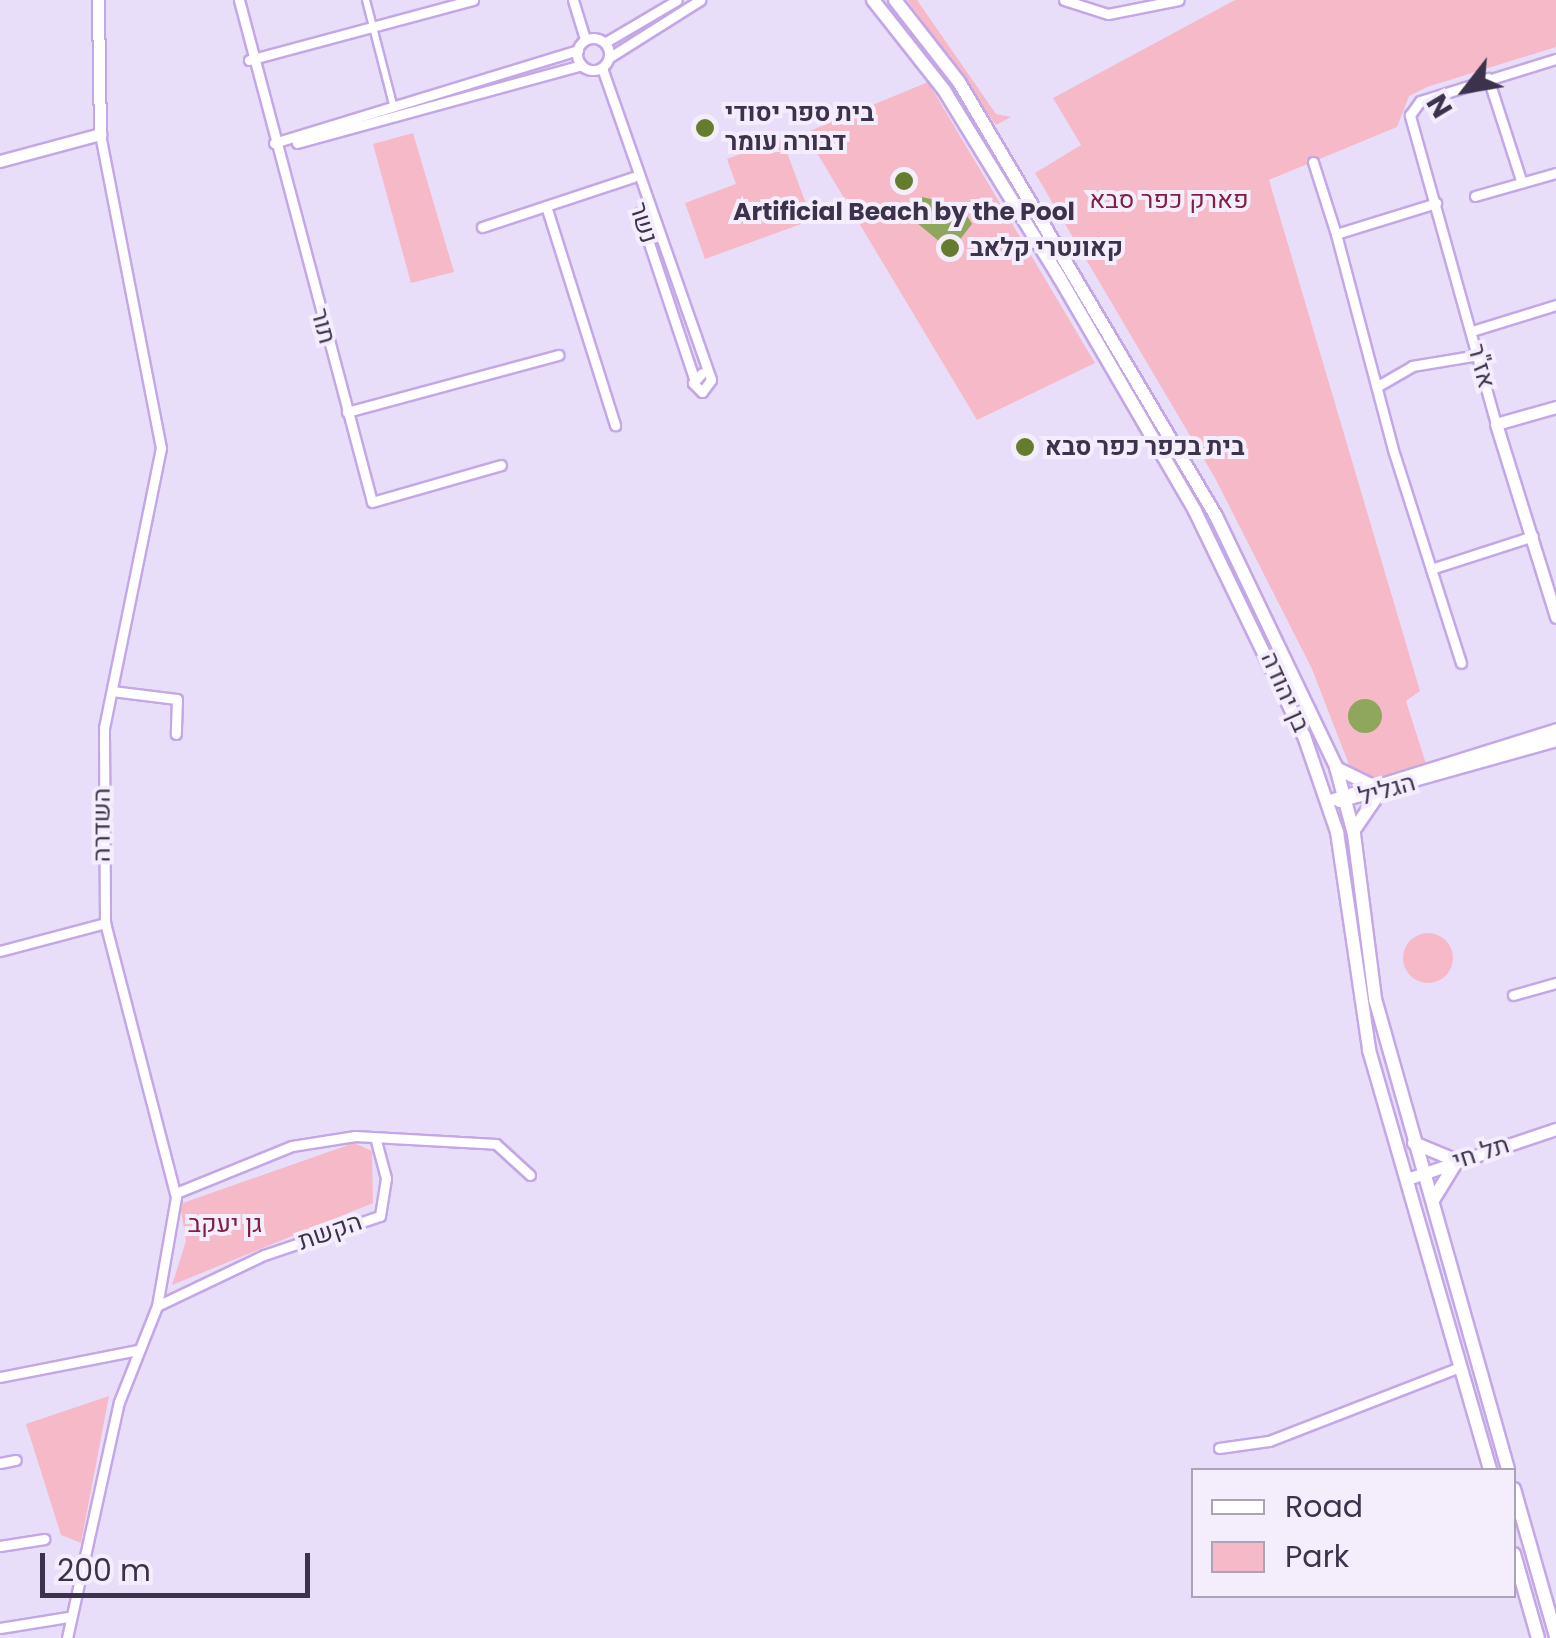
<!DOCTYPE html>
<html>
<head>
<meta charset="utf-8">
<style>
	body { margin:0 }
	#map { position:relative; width:1556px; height:1638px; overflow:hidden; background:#e9def9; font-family:Poppins,Heebo,sans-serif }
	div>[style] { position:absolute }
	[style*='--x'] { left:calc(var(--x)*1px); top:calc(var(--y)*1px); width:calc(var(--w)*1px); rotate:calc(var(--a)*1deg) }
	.green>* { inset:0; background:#f6b9c7 }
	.round { border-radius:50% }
	.water>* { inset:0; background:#8fa75d }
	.roads { filter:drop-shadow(2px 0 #c3a7e7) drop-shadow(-2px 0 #c3a7e7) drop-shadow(0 2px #c3a7e7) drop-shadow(0 -2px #c3a7e7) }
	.pedestrian>* { height:6px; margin:-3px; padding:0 3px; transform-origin:3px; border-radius:3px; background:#fff }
	.minor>* { height:9px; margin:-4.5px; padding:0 4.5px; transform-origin:4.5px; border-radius:4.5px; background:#fff }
	.minor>.ring { margin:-4.5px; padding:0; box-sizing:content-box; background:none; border:9px solid #fff; border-radius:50% }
	.tertiary>* { height:11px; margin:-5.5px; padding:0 5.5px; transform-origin:5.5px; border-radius:5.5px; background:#fff }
	.secondary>* { height:12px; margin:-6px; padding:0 6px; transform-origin:6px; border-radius:6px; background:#fff }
	.dots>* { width:28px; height:28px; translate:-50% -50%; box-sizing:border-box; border:5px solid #f4eefc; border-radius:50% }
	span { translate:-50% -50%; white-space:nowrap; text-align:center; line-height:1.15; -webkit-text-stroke:8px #f4eefc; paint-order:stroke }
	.poi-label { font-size:25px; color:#3d324c; font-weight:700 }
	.left { translate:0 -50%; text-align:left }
	.park-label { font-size:25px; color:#801f41 }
	.street-label { font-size:25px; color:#3d324c }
	.legend { position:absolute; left:1191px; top:1468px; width:325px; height:130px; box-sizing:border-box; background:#f4eefc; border:2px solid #aba3b6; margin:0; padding:12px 18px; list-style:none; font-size:30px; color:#3d324c }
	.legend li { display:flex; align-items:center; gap:20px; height:50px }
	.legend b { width:50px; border:2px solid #aba3b6 }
	.north { position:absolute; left:1416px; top:40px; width:100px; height:100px; -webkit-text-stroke:8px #f4eefc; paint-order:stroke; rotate:239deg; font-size:28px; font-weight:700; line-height:40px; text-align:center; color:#3d324c }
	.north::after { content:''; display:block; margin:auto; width:35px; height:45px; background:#3d324c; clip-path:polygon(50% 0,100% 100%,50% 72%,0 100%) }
	.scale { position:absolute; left:40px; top:1553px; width:270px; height:45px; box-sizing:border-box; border:5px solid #3d324c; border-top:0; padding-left:12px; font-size:30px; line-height:35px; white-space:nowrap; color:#3d324c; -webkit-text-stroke:8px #f4eefc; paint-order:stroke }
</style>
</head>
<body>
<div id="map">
	<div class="green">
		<div style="clip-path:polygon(907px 0,917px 0,996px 114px,1011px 117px,996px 125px)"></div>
		<div style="clip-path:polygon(1235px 0,1556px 0,1556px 47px,1427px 87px,1409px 96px,1397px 127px,1269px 180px,1420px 691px,1406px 701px,1426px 764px,1369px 780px,1351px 770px,1312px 669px,1215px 478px,1035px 173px,1081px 145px,1053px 98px)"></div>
		<div style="clip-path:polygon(928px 82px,1095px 363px,977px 420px,805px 133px)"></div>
		<div style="clip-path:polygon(413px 133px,454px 272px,411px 283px,373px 144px)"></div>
		<div style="clip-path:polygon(782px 139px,812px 220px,705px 259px,685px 203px,736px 184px,727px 159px)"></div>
		<div class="round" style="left:1403px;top:933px;width:50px;height:50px"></div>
		<div style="clip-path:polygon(354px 1143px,372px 1151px,373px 1203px,172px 1285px,186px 1241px,180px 1204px)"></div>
		<div style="clip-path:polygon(109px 1396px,81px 1543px,61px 1535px,26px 1424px)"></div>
	</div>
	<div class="water">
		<div style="clip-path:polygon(922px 197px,961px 206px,972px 224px,958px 242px,940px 242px,917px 223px)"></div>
		<div class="round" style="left:1348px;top:699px;width:34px;height:34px"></div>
	</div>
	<div class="roads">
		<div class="pedestrian">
			<div style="--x:366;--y:0;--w:112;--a:75.5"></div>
		</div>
		<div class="minor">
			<div style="--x:239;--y:0;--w:519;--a:75.16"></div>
			<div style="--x:372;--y:502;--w:134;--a:-16"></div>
			<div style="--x:573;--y:0;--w:41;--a:72.9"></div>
			<div style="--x:1064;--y:0;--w:46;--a:17.7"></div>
			<div style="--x:1108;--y:14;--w:72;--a:-11.2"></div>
			<div class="ring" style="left:577px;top:38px;width:23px;height:23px"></div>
			<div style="--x:606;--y:42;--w:82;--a:-30.6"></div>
			<div style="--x:610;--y:57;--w:107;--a:-32.3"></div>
			<div style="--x:249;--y:60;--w:232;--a:-15"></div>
			<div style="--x:602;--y:68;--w:330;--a:70.7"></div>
			<div style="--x:711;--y:380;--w:15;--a:127"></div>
			<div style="--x:702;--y:392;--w:13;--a:-135"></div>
			<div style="--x:693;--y:383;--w:13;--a:-48"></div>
			<div style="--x:1488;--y:78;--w:110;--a:72.1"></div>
			<div style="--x:274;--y:143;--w:318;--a:-17"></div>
			<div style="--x:297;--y:143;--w:295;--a:-15.3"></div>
			<div style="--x:1313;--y:162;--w:76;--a:72.3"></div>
			<div style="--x:1336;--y:234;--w:105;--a:-17.2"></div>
			<div style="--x:1475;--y:196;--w:84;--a:-15.9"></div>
			<div style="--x:546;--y:206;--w:230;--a:72.5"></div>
			<div style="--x:639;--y:213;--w:174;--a:71.6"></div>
			<div style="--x:482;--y:227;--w:159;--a:-18.3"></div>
			<div style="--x:1336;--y:234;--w:227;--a:75.2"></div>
			<div style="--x:1472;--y:331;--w:88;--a:-17.2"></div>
			<div style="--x:1378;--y:386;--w:39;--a:-30"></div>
			<div style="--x:1412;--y:366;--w:67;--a:-9.5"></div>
			<div style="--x:347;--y:412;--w:219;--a:-15.1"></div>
			<div style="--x:1496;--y:424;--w:321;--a:-105.6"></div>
			<div style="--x:1410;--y:115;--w:17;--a:-54"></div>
			<div style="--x:1420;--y:101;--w:142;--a:-17.2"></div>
			<div style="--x:1395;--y:456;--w:217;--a:72.3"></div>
			<div style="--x:1431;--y:569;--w:107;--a:-17.9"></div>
			<div style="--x:112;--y:691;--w:65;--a:7"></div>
			<div style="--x:177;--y:699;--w:35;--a:92"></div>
			<div style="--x:0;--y:951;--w:109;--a:-14.9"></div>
			<div style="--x:1513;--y:995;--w:45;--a:-15.6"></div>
			<div style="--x:176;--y:1193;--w:125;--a:-22.1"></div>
			<div style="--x:292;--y:1146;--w:64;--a:-9"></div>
			<div style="--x:355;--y:1136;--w:141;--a:3.2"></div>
			<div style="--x:496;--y:1144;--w:46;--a:42.4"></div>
			<div style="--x:157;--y:1306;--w:119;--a:-25.5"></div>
			<div style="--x:264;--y:1255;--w:122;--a:-18.6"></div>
			<div style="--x:380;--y:1216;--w:38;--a:-81"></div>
			<div style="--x:386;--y:1178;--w:38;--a:-105"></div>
			<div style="--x:0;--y:1377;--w:141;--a:-11.1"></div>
			<div style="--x:1219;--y:1448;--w:50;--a:-8"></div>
			<div style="--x:1269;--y:1441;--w:205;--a:-21.2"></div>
			<div style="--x:0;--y:1463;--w:16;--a:-11"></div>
			<div style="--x:0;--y:1546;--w:45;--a:-9"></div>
			<div style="--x:0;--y:1628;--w:69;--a:-9.2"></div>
			<div style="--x:67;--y:1638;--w:242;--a:-77.6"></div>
			<div style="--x:119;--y:1402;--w:103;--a:-68.4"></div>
			<div style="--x:157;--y:1306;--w:111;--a:-80.1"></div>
			<div style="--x:176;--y:1197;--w:283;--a:-104.5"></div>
			<div style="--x:105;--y:923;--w:195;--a:-90.3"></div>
			<div style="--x:104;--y:728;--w:286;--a:-78.5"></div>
			<div style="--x:161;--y:448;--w:320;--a:-101"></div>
		</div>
		<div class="tertiary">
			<div style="--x:0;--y:161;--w:104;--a:-15.1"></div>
			<div style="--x:100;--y:134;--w:134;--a:-90.9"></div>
			<div style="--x:1556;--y:407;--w:62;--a:164.2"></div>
			<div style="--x:1496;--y:424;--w:202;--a:72.7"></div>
			<div style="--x:1330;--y:800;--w:237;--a:-17.4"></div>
			<div style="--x:1339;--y:801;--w:225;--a:-15.7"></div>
			<div style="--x:1407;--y:1179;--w:157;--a:-18.6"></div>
		</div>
		<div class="secondary">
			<div style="--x:873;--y:0;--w:115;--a:51.7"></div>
			<div style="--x:944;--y:90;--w:220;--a:58.4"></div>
			<div style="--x:1059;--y:277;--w:271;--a:59.8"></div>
			<div style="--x:1195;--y:511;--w:250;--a:64.2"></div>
			<div style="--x:1304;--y:736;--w:102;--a:71"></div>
			<div style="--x:1337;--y:832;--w:220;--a:81.6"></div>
			<div style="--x:1369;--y:1050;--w:437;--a:73.9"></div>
			<div style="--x:895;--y:0;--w:104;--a:52"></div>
			<div style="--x:959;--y:82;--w:504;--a:59.37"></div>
			<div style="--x:1216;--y:516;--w:278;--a:64.4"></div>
			<div style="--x:1336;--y:767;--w:69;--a:75"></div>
			<div style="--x:1354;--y:834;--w:166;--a:82.7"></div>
			<div style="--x:1375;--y:999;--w:489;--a:74.2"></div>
			<div style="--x:1336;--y:768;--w:37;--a:26"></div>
			<div style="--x:1356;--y:827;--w:42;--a:-55.6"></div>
			<div style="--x:1414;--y:1143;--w:47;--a:22.7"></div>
			<div style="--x:1433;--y:1200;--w:46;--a:-58.4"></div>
			<div style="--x:1514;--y:1489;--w:153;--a:74.1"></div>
			<div style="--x:1514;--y:1554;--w:87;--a:74.1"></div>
		</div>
	</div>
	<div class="dots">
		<div style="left:705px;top:128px;background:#657c2e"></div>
		<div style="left:904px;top:181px;background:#657c2e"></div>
		<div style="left:950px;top:248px;background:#657c2e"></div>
		<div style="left:1025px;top:447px;background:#657c2e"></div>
	</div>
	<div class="poi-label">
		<span class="left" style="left:725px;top:128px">בית ספר יסודי<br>דבורה עומר</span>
		<span style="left:904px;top:212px">Artificial Beach by the Pool</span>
		<span class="left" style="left:970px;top:248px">קאונטרי קלאב</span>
		<span class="left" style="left:1045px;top:447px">בית בכפר כפר סבא</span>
	</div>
	<div class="park-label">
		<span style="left:1169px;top:200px">פארק כפר סבא</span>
		<span style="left:225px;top:1224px">גן יעקב</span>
	</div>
	<div class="street-label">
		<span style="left:643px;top:223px;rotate:72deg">נשר</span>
		<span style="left:323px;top:326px;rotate:75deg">תור</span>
		<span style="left:1481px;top:366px;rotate:75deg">אז"ר</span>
		<span style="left:1285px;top:692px;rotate:66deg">בן יהודה</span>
		<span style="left:1387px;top:790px;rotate:-16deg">הגליל</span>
		<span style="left:102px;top:825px;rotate:-90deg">השדרה</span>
		<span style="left:1481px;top:1153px;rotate:-18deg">תל חי</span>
		<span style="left:330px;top:1232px;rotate:-19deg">הקשת</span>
	</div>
	<ul class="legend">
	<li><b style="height:12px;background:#fff"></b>Road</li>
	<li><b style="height:28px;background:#f6b9c7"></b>Park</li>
	</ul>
	<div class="north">N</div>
	<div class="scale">200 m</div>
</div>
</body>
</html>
